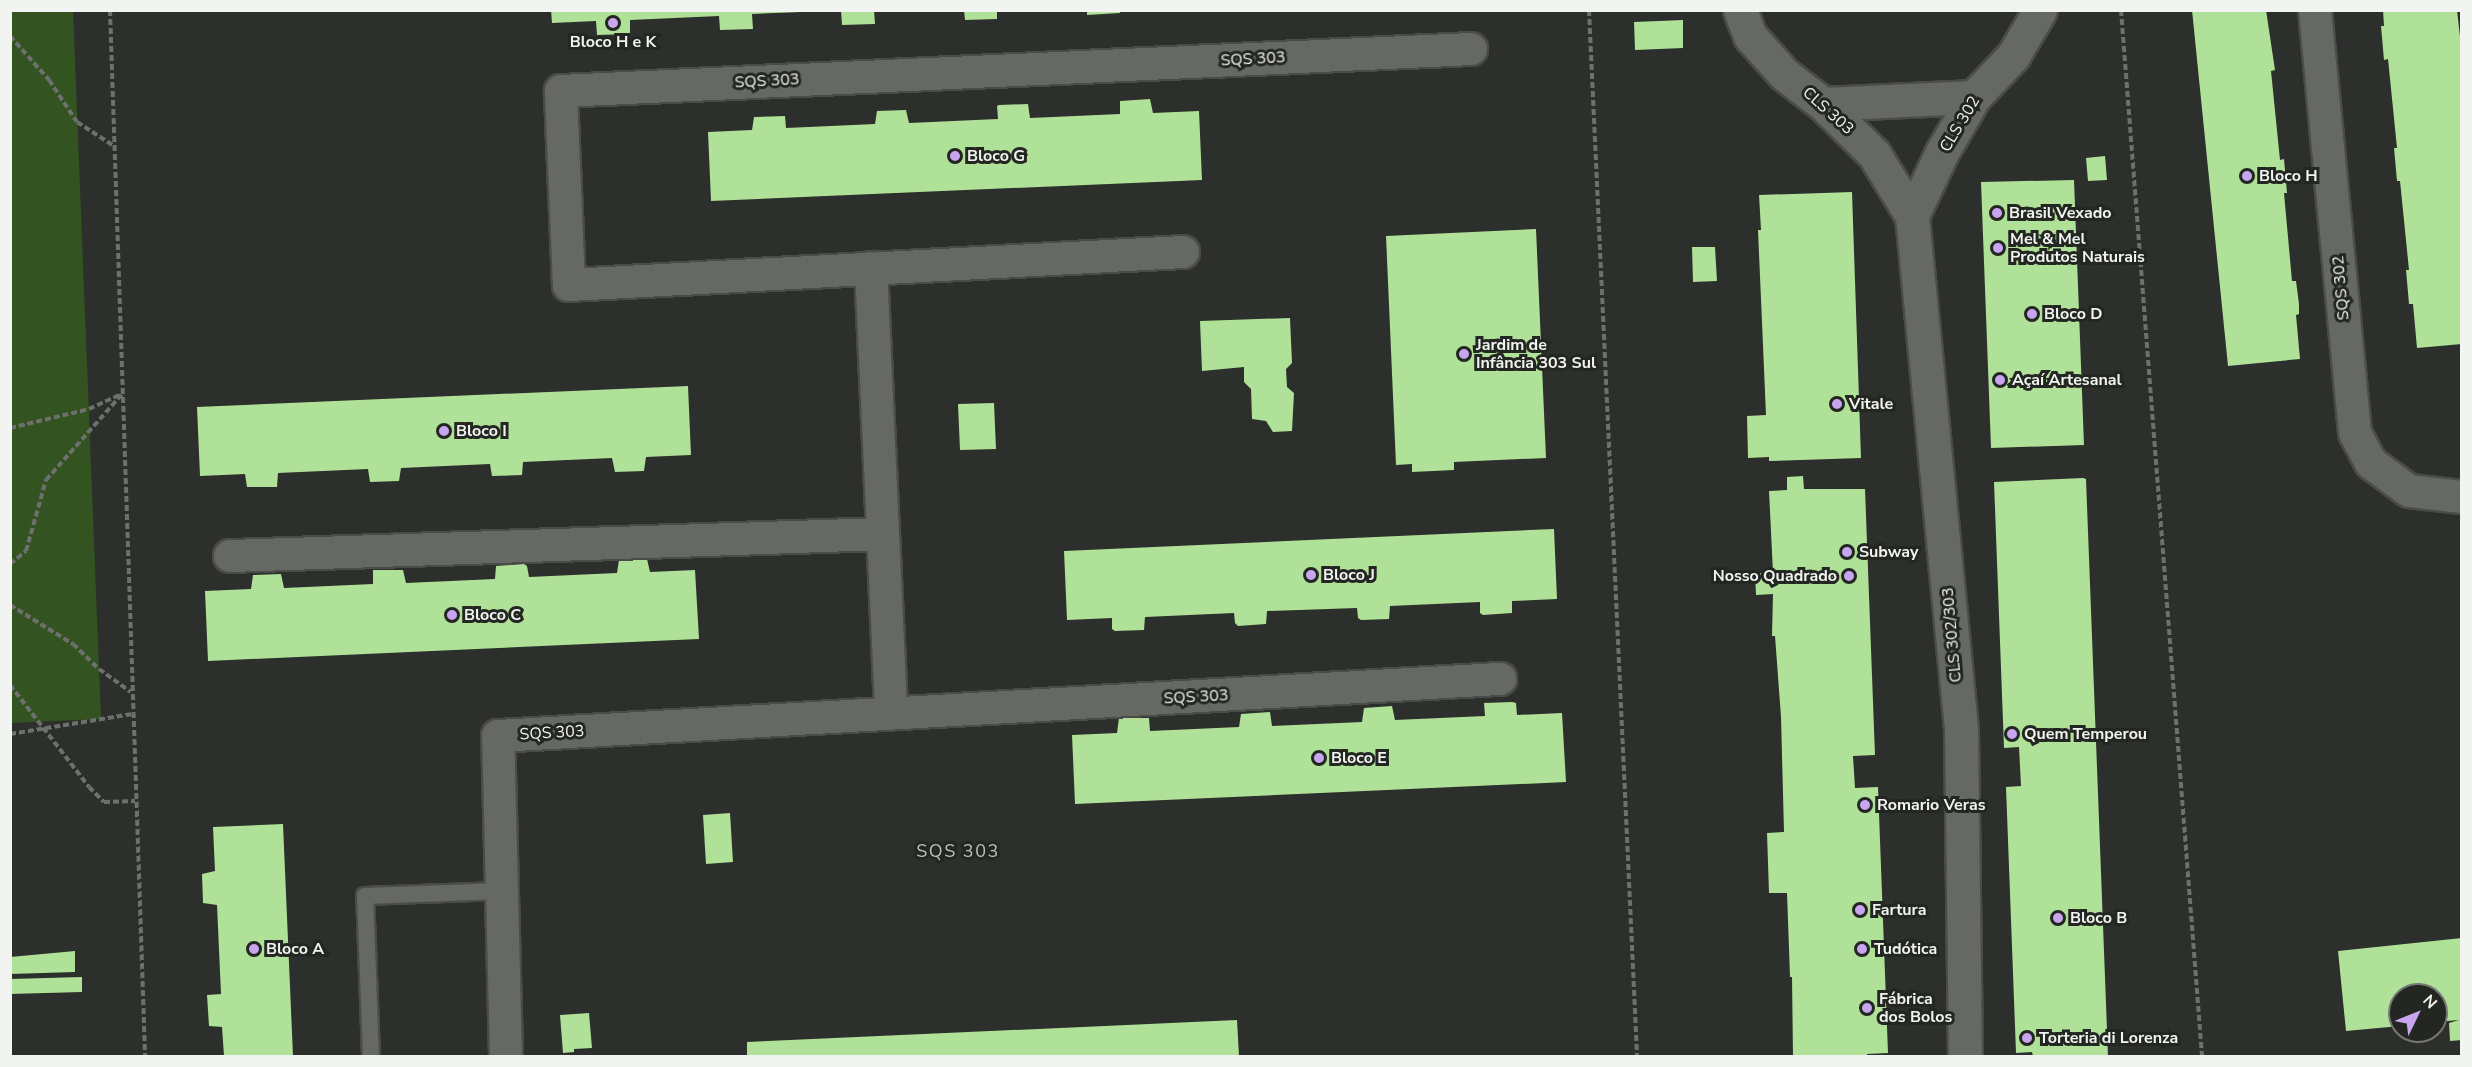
<!DOCTYPE html>
<html>
<head>
<meta charset="utf-8">
<style>
	body { margin:0 }
	#map { position:relative; width:2472px; height:1067px; overflow:hidden; background:#2c2f2b; font-family:"Nunito Sans",sans-serif }
	div>[style] { position:absolute }
	[style*='--x'] { left:calc(var(--x)*1px); top:calc(var(--y)*1px); width:calc(var(--w)*1px); rotate:calc(var(--a)*1deg) }
	.green>* { inset:0; background:#335421 }
	.building>* { inset:0; background:#b0e198 }
	.path>* { height:4px; margin-top:-2px; transform-origin:0; background:repeating-linear-gradient(90deg,#6e706d 0 6px,transparent 0 9px) }
	.roads { filter:drop-shadow(2px 0 #4a4c49) drop-shadow(-2px 0 #4a4c49) drop-shadow(0 2px #4a4c49) drop-shadow(0 -2px #4a4c49) }
	.service>* { height:16px; margin:-8px; padding:0 8px; transform-origin:8px; border-radius:8px; background:#656863 }
	.minor>* { height:32px; margin:-16px; padding:0 16px; transform-origin:16px; border-radius:16px; background:#656863 }
	.tertiary>* { height:33px; margin:-16.5px; padding:0 16.5px; transform-origin:16.5px; border-radius:16.5px; background:#656863 }
	.dots>* { width:16px; height:16px; translate:-50% -50%; box-sizing:border-box; border:3px solid #232621; border-radius:50% }
	span { translate:-50% -50%; white-space:nowrap; text-align:center; line-height:1.15; -webkit-text-stroke:6px #232621; paint-order:stroke }
	.poi-label { font-size:16px; color:#f2f4f1; font-weight:700 }
	.left { translate:0 -50%; text-align:left }
	.right { translate:-100% -50%; text-align:right }
	.street-label { font-size:16px; color:#f2f4f1 }
	.neighbourhood-label { font-size:18px; color:#bcc0ba; letter-spacing:1.5px }
	.frame { position:absolute; inset:0; border:12px solid #f2f4f1; pointer-events:none }
	.north { position:absolute; left:2388px; top:983px; width:60px; height:60px; box-sizing:border-box; background:#232621; border:2px solid #767874; border-radius:50%; rotate:47deg; font-size:16px; font-weight:700; line-height:24px; text-align:center; color:#f2f4f1 }
	.north::after { content:''; display:block; margin:auto; width:21px; height:27px; background:#c8a6ef; clip-path:polygon(50% 0,100% 100%,50% 72%,0 100%) }
</style>
</head>
<body>
<div id="map">
	<div class="green">
		<div style="clip-path:polygon(10px 11px,73px 11px,101px 719px,11px 723px)"></div>
	</div>
	<div class="building">
		<div style="clip-path:polygon(551px 10px,801px 10px,801px 12px,752px 14px,753px 29px,720px 30px,719px 16px,630px 20px,630px 34px,597px 35px,596px 21px,552px 23px)"></div>
		<div style="clip-path:polygon(841px 10px,874px 10px,875px 24px,842px 25px)"></div>
		<div style="clip-path:polygon(964px 10px,997px 10px,997px 19px,965px 20px)"></div>
		<div style="clip-path:polygon(1087px 10px,1120px 10px,1120px 13px,1087px 15px)"></div>
		<div style="clip-path:polygon(2192px 10px,2266px 10px,2275px 70px,2271px 71px,2280px 160px,2284px 159px,2287px 193px,2284px 193px,2292px 281px,2296px 281px,2299px 304px,2299px 314px,2296px 315px,2300px 359px,2228px 366px)"></div>
		<div style="clip-path:polygon(2383px 10px,2457px 10px,2462px 54px,2462px 344px,2417px 348px,2413px 304px,2409px 304px,2406px 270px,2409px 270px,2400px 181px,2397px 181px,2394px 148px,2397px 148px,2388px 59px,2384px 60px,2381px 26px,2384px 26px)"></div>
		<div style="clip-path:polygon(1683px 20px,1683px 48px,1635px 50px,1634px 22px)"></div>
		<div style="clip-path:polygon(1150px 99px,1153px 113px,1199px 111px,1202px 180px,711px 201px,708px 132px,752px 130px,754px 117px,785px 116px,786px 128px,875px 124px,877px 111px,906px 110px,909px 123px,998px 119px,997px 106px,999px 105px,1028px 104px,1030px 118px,1120px 114px,1120px 101px)"></div>
		<div style="clip-path:polygon(2105px 156px,2107px 180px,2088px 181px,2086px 158px)"></div>
		<div style="clip-path:polygon(2074px 180px,2084px 445px,1991px 448px,1981px 182px)"></div>
		<div style="clip-path:polygon(1852px 192px,1861px 458px,1769px 461px,1769px 457px,1748px 458px,1747px 416px,1766px 415px,1758px 230px,1761px 230px,1759px 195px)"></div>
		<div style="clip-path:polygon(1536px 229px,1546px 458px,1454px 462px,1454px 470px,1412px 472px,1412px 464px,1396px 465px,1386px 236px)"></div>
		<div style="clip-path:polygon(1692px 247px,1715px 247px,1717px 281px,1693px 282px)"></div>
		<div style="clip-path:polygon(1290px 318px,1292px 363px,1286px 369px,1287px 387px,1294px 393px,1292px 431px,1273px 432px,1266px 421px,1252px 419px,1251px 389px,1244px 382px,1244px 367px,1202px 371px,1200px 321px)"></div>
		<div style="clip-path:polygon(688px 386px,691px 455px,646px 457px,644px 471px,615px 472px,612px 458px,523px 462px,522px 475px,492px 476px,490px 464px,401px 468px,399px 481px,370px 482px,368px 469px,278px 473px,277px 487px,247px 487px,245px 474px,200px 476px,197px 407px)"></div>
		<div style="clip-path:polygon(994px 403px,996px 449px,960px 450px,958px 404px)"></div>
		<div style="clip-path:polygon(1803px 476px,1804px 489px,1865px 489px,1875px 755px,1853px 756px,1855px 788px,1878px 787px,1888px 1053px,1867px 1054px,1867px 1056px,1793px 1056px,1792px 977px,1790px 977px,1787px 893px,1769px 893px,1767px 833px,1784px 832px,1781px 717px,1775px 636px,1772px 636px,1773px 594px,1756px 595px,1755px 573px,1773px 573px,1769px 491px,1787px 490px,1787px 477px)"></div>
		<div style="clip-path:polygon(2083px 478px,2086px 479px,2108px 1056px,2033px 1056px,2032px 1052px,2016px 1053px,2006px 787px,2021px 786px,2019px 747px,2004px 748px,1994px 482px)"></div>
		<div style="clip-path:polygon(1554px 529px,1557px 599px,1512px 601px,1512px 613px,1483px 615px,1480px 613px,1480px 602px,1390px 606px,1389px 619px,1361px 620px,1358px 618px,1357px 608px,1267px 611px,1266px 624px,1238px 626px,1235px 623px,1234px 613px,1145px 617px,1144px 630px,1115px 631px,1112px 629px,1112px 618px,1067px 620px,1064px 551px)"></div>
		<div style="clip-path:polygon(647px 559px,650px 572px,695px 570px,699px 639px,208px 661px,205px 591px,251px 589px,253px 575px,281px 574px,284px 588px,373px 584px,373px 570px,403px 570px,406px 583px,495px 579px,496px 566px,524px 564px,527px 566px,529px 577px,617px 573px,619px 560px)"></div>
		<div style="clip-path:polygon(1512px 702px,1516px 703px,1517px 715px,1562px 713px,1566px 782px,1075px 804px,1072px 735px,1117px 733px,1119px 718px,1149px 718px,1150px 731px,1239px 727px,1241px 714px,1270px 712px,1272px 726px,1362px 722px,1364px 708px,1392px 706px,1395px 720px,1485px 716px,1484px 703px)"></div>
		<div style="clip-path:polygon(730px 813px,733px 862px,706px 864px,703px 815px)"></div>
		<div style="clip-path:polygon(283px 824px,293px 1056px,224px 1056px,222px 1027px,209px 1026px,207px 995px,221px 994px,217px 905px,203px 903px,202px 874px,215px 871px,213px 827px)"></div>
		<div style="clip-path:polygon(2462px 938px,2462px 1040px,2450px 1041px,2449px 1023px,2459px 1020px,2436px 1022px,2436px 995px,2400px 995px,2400px 1026px,2346px 1031px,2338px 951px)"></div>
		<div style="clip-path:polygon(75px 951px,75px 972px,10px 974px,10px 957px)"></div>
		<div style="clip-path:polygon(82px 977px,82px 992px,10px 994px,10px 979px)"></div>
		<div style="clip-path:polygon(589px 1013px,592px 1048px,574px 1049px,574px 1052px,563px 1053px,560px 1015px)"></div>
		<div style="clip-path:polygon(1237px 1020px,1239px 1056px,747px 1056px,747px 1042px)"></div>
	</div>
	<div class="path">
		<div style="--x:110;--y:10;--w:1047;--a:88.08"></div>
		<div style="--x:1589;--y:10;--w:1047;--a:87.37"></div>
		<div style="--x:2121;--y:10;--w:1049;--a:85.57"></div>
		<div style="--x:10;--y:36;--w:59;--a:48.4"></div>
		<div style="--x:49;--y:80;--w:50;--a:56.3"></div>
		<div style="--x:77;--y:122;--w:44;--a:33"></div>
		<div style="--x:10;--y:428;--w:81;--a:-13.5"></div>
		<div style="--x:89;--y:409;--w:35;--a:-25"></div>
		<div style="--x:10;--y:564;--w:21;--a:-39"></div>
		<div style="--x:26;--y:551;--w:74;--a:-74.3"></div>
		<div style="--x:46;--y:480;--w:115;--a:-48.5"></div>
		<div style="--x:10;--y:605;--w:74;--a:31.8"></div>
		<div style="--x:73;--y:644;--w:36;--a:44"></div>
		<div style="--x:99;--y:669;--w:39;--a:36"></div>
		<div style="--x:10;--y:685;--w:129;--a:52.2"></div>
		<div style="--x:89;--y:787;--w:21;--a:45"></div>
		<div style="--x:104;--y:802;--w:31;--a:-2"></div>
		<div style="--x:10;--y:734;--w:124;--a:-9.3"></div>
	</div>
	<div class="roads">
		<div class="service">
			<div style="--x:371;--y:1056;--w:160;--a:-92.1"></div>
			<div style="--x:365;--y:896;--w:137;--a:-2.1"></div>
		</div>
		<div class="minor">
			<div style="--x:2315;--y:10;--w:425;--a:84.6"></div>
			<div style="--x:2355;--y:433;--w:34;--a:62"></div>
			<div style="--x:2371;--y:463;--w:47;--a:36.4"></div>
			<div style="--x:2409;--y:491;--w:53;--a:6.5"></div>
			<div style="--x:1183;--y:252;--w:615;--a:176.92"></div>
			<div style="--x:569;--y:285;--w:194;--a:-92.4"></div>
			<div style="--x:561;--y:91;--w:911;--a:-2.64"></div>
			<div style="--x:871;--y:268;--w:446;--a:87.4"></div>
			<div style="--x:230;--y:556;--w:653;--a:-1.93"></div>
			<div style="--x:506;--y:1056;--w:320;--a:-91.4"></div>
			<div style="--x:498;--y:736;--w:1004;--a:-3.26"></div>
		</div>
		<div class="tertiary">
			<div style="--x:1740;--y:10;--w:28;--a:69"></div>
			<div style="--x:1750;--y:36;--w:51;--a:48.2"></div>
			<div style="--x:1784;--y:74;--w:49;--a:37.6"></div>
			<div style="--x:1823;--y:104;--w:71;--a:44.4"></div>
			<div style="--x:1874;--y:154;--w:73;--a:58.5"></div>
			<div style="--x:1912;--y:216;--w:515;--a:84.54"></div>
			<div style="--x:1961;--y:729;--w:327;--a:89.3"></div>
			<div style="--x:1823;--y:104;--w:151;--a:-2.7"></div>
			<div style="--x:1912;--y:216;--w:71;--a:-64.9"></div>
			<div style="--x:1942;--y:152;--w:64;--a:-59.8"></div>
			<div style="--x:1974;--y:97;--w:57;--a:-46.4"></div>
			<div style="--x:2013;--y:56;--w:53;--a:-59.6"></div>
		</div>
	</div>
	<div class="dots">
		<div style="left:613px;top:23px;background:#c8a6ef"></div>
		<div style="left:955px;top:156px;background:#c8a6ef"></div>
		<div style="left:2247px;top:176px;background:#c8a6ef"></div>
		<div style="left:1997px;top:213px;background:#c8a6ef"></div>
		<div style="left:1998px;top:248px;background:#c8a6ef"></div>
		<div style="left:2032px;top:314px;background:#c8a6ef"></div>
		<div style="left:1464px;top:354px;background:#c8a6ef"></div>
		<div style="left:2000px;top:380px;background:#c8a6ef"></div>
		<div style="left:1837px;top:404px;background:#c8a6ef"></div>
		<div style="left:444px;top:431px;background:#c8a6ef"></div>
		<div style="left:1847px;top:552px;background:#c8a6ef"></div>
		<div style="left:1311px;top:575px;background:#c8a6ef"></div>
		<div style="left:1849px;top:576px;background:#c8a6ef"></div>
		<div style="left:452px;top:615px;background:#c8a6ef"></div>
		<div style="left:2012px;top:734px;background:#c8a6ef"></div>
		<div style="left:1319px;top:758px;background:#c8a6ef"></div>
		<div style="left:1865px;top:805px;background:#c8a6ef"></div>
		<div style="left:1860px;top:910px;background:#c8a6ef"></div>
		<div style="left:2058px;top:918px;background:#c8a6ef"></div>
		<div style="left:254px;top:949px;background:#c8a6ef"></div>
		<div style="left:1862px;top:949px;background:#c8a6ef"></div>
		<div style="left:1867px;top:1008px;background:#c8a6ef"></div>
		<div style="left:2027px;top:1038px;background:#c8a6ef"></div>
	</div>
	<div class="poi-label">
		<span style="left:613px;top:42px">Bloco H e K</span>
		<span class="left" style="left:967px;top:156px">Bloco G</span>
		<span class="left" style="left:2259px;top:176px">Bloco H</span>
		<span class="left" style="left:2009px;top:213px">Brasil Vexado</span>
		<span class="left" style="left:2010px;top:248px">Mel &amp; Mel<br>Produtos Naturais</span>
		<span class="left" style="left:2044px;top:314px">Bloco D</span>
		<span class="left" style="left:1476px;top:354px">Jardim de<br>Infância 303 Sul</span>
		<span class="left" style="left:2012px;top:380px">Açaí Artesanal</span>
		<span class="left" style="left:1849px;top:404px">Vitale</span>
		<span class="left" style="left:456px;top:431px">Bloco I</span>
		<span class="left" style="left:1859px;top:552px">Subway</span>
		<span class="left" style="left:1323px;top:575px">Bloco J</span>
		<span class="right" style="left:1837px;top:576px">Nosso Quadrado</span>
		<span class="left" style="left:464px;top:615px">Bloco C</span>
		<span class="left" style="left:2024px;top:734px">Quem Temperou</span>
		<span class="left" style="left:1331px;top:758px">Bloco E</span>
		<span class="left" style="left:1877px;top:805px">Romario Veras</span>
		<span class="left" style="left:1872px;top:910px">Fartura</span>
		<span class="left" style="left:2070px;top:918px">Bloco B</span>
		<span class="left" style="left:266px;top:949px">Bloco A</span>
		<span class="left" style="left:1874px;top:949px">Tudótica</span>
		<span class="left" style="left:1879px;top:1008px">Fábrica<br>dos Bolos</span>
		<span class="left" style="left:2039px;top:1038px">Torteria di Lorenza</span>
	</div>
	<div class="street-label">
		<span style="left:1253px;top:59px;rotate:-3deg">SQS 303</span>
		<span style="left:767px;top:81px;rotate:-3deg">SQS 303</span>
		<span style="left:1828px;top:111px;rotate:42deg">CLS 303</span>
		<span style="left:1960px;top:124px;rotate:-59deg">CLS 302</span>
		<span style="left:2341px;top:288px;rotate:-95deg">SQS 302</span>
		<span style="left:1952px;top:635px;rotate:-95deg">CLS 302/303</span>
		<span style="left:1196px;top:697px;rotate:-3deg">SQS 303</span>
		<span style="left:552px;top:733px;rotate:-3deg">SQS 303</span>
	</div>
	<div class="neighbourhood-label">
		<span style="left:958px;top:851px">SQS 303</span>
	</div>
	<div class="frame"></div>
	<div class="north">N</div>
</div>
</body>
</html>
